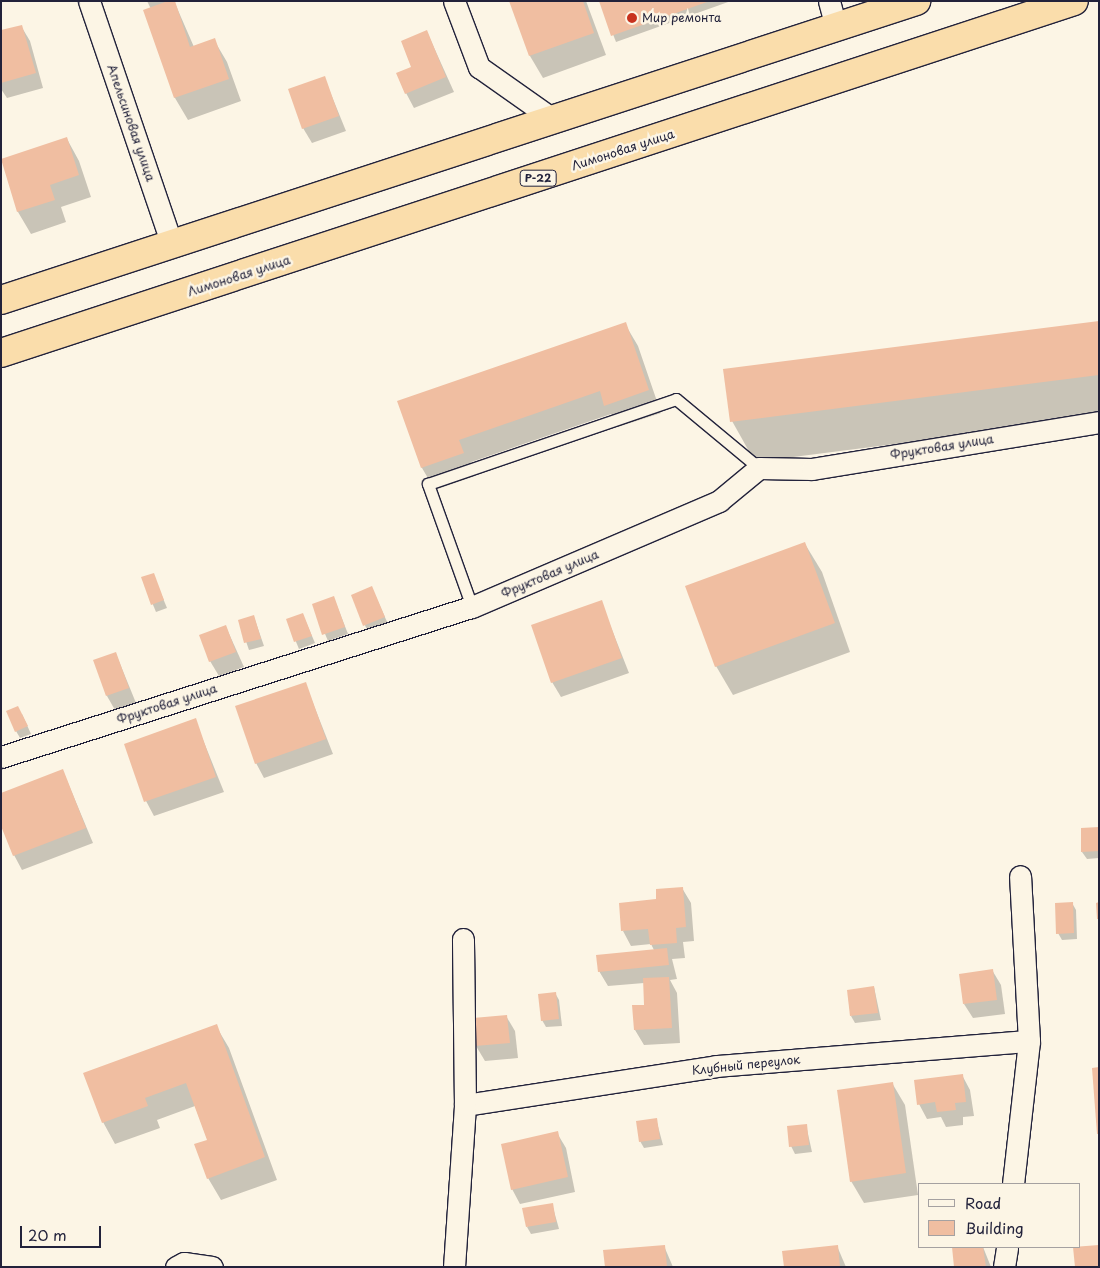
<!DOCTYPE html>
<html>
<head>
<meta charset="utf-8">
<style>
	body { margin:0 }
	#map { position:relative; width:1100px; height:1268px; overflow:hidden; background:#fcf5e5; font-family:"Playpen Sans",sans-serif }
	div>[style] { position:absolute }
	[style*='--x'] { left:calc(var(--x)*1px); top:calc(var(--y)*1px); width:calc(var(--w)*1px); rotate:calc(var(--a)*1deg) }
	.shadow>* { inset:0; background:#0003 }
	.building>* { inset:0; background:#f0bea1 }
	.roads { filter:drop-shadow(1px 0 #22223b) drop-shadow(-1px 0 #22223b) drop-shadow(0 1px #22223b) drop-shadow(0 -1px #22223b) }
	.lane>* { height:11px; margin:-5.5px; padding:0 5.5px; transform-origin:5.5px; border-radius:5.5px; background:#fcf5e5 }
	.street>* { height:21px; margin:-10.5px; padding:0 10.5px; transform-origin:10.5px; border-radius:10.5px; background:#fcf5e5 }
	.highway>* { height:28px; margin:-14px; padding:0 14px; transform-origin:14px; border-radius:14px; background:#faddab }
	.dots>* { width:14px; height:14px; translate:-50% -50%; box-sizing:border-box; border:2px solid #fcf5e5; border-radius:50% }
	span { translate:-50% -50%; white-space:nowrap; text-align:center; line-height:1.15; -webkit-text-stroke:5px #fcf5e5; paint-order:stroke }
	.shield-label span { padding:1px 4px; background:#fcf5e5; border:1px solid; border-radius:4px; -webkit-text-stroke-width:0 }
	.shield-label { font-size:11px; color:#22223b; font-weight:700 }
	.poi-label { font-size:12px; color:#22223b }
	.left { translate:0 -50%; text-align:left }
	.street-label { font-size:12px; color:#22223b }
	.frame { position:absolute; inset:0; border:2px solid #22223b; pointer-events:none }
	.legend { position:absolute; left:918px; top:1183px; width:162px; height:65px; box-sizing:border-box; background:#fcf5e5; border:1px solid #a5a1a1; margin:0; padding:6px 9px; list-style:none; font-size:15px; color:#22223b }
	.legend li { display:flex; align-items:center; gap:10px; height:25px }
	.legend b { width:25px; border:1px solid #a5a1a1 }
	.scale { position:absolute; left:20px; top:1226px; width:81px; height:22px; box-sizing:border-box; border:2px solid #22223b; border-top:0; padding-left:6px; font-size:15px; line-height:18px; white-space:nowrap; color:#22223b; -webkit-text-stroke:4px #fcf5e5; paint-order:stroke }
</style>
</head>
<body>
<div id="map">
	<div class="shadow">
		<div style="clip-path:polygon(147px 1px,174px 1px,194px 47px,214px 40px,227px 62px,241px 101px,188px 120px,175px 98px,145px 11px,151px 9px)"></div>
		<div style="clip-path:polygon(511px 1px,586px 1px,606px 55px,543px 78px,530px 56px)"></div>
		<div style="clip-path:polygon(600px 1px,731px 1px,616px 42px)"></div>
		<div style="clip-path:polygon(21px 26px,30px 41px,43px 88px,7px 98px,1px 89px,1px 32px)"></div>
		<div style="clip-path:polygon(427px 32px,454px 92px,414px 108px,406px 93px)"></div>
		<div style="clip-path:polygon(324px 77px,346px 131px,312px 143px,303px 128px)"></div>
		<div style="clip-path:polygon(67px 139px,79px 161px,91px 197px,61px 207px,66px 222px,31px 234px,18px 212px,2px 160px)"></div>
		<div style="clip-path:polygon(1099px 322px,1099px 418px,755px 462px,732px 421px)"></div>
		<div style="clip-path:polygon(625px 324px,638px 346px,661px 413px,618px 427px,611px 414px,471px 462px,475px 476px,435px 490px,422px 468px,399px 402px)"></div>
		<div style="clip-path:polygon(805px 544px,822px 572px,850px 652px,733px 695px,716px 666px)"></div>
		<div style="clip-path:polygon(153px 574px,167px 608px,156px 612px,142px 578px)"></div>
		<div style="clip-path:polygon(372px 588px,388px 624px,368px 632px,352px 596px)"></div>
		<div style="clip-path:polygon(334px 598px,348px 634px,328px 641px,313px 605px)"></div>
		<div style="clip-path:polygon(601px 602px,629px 673px,561px 697px,552px 682px)"></div>
		<div style="clip-path:polygon(303px 615px,315px 643px,299px 649px,287px 620px)"></div>
		<div style="clip-path:polygon(254px 617px,264px 646px,249px 650px,239px 621px)"></div>
		<div style="clip-path:polygon(226px 627px,244px 667px,219px 676px,210px 661px)"></div>
		<div style="clip-path:polygon(116px 654px,136px 703px,115px 710px,107px 696px)"></div>
		<div style="clip-path:polygon(305px 683px,333px 754px,264px 778px,256px 763px)"></div>
		<div style="clip-path:polygon(22px 714px,31px 734px,20px 738px,16px 731px)"></div>
		<div style="clip-path:polygon(195px 720px,224px 792px,154px 816px,146px 801px)"></div>
		<div style="clip-path:polygon(63px 771px,93px 843px,22px 870px,14px 855px)"></div>
		<div style="clip-path:polygon(1099px 829px,1099px 858px,1087px 859px,1082px 852px)"></div>
		<div style="clip-path:polygon(682px 888px,691px 903px,694px 941px,683px 942px,685px 958px,672px 959px,677px 979px,670px 980px,677px 993px,680px 1043px,644px 1045px,635px 1030px,646px 1006px,644px 983px,608px 986px,599px 971px,654px 950px,651px 944px,631px 946px,623px 931px,658px 900px)"></div>
		<div style="clip-path:polygon(1072px 903px,1076px 910px,1077px 939px,1062px 940px,1058px 933px)"></div>
		<div style="clip-path:polygon(992px 970px,1001px 985px,1005px 1014px,973px 1018px,964px 1004px)"></div>
		<div style="clip-path:polygon(874px 987px,881px 1020px,855px 1023px,851px 1016px)"></div>
		<div style="clip-path:polygon(555px 993px,559px 1000px,562px 1026px,546px 1027px,542px 1020px)"></div>
		<div style="clip-path:polygon(506px 1016px,515px 1031px,518px 1058px,485px 1061px,476px 1046px)"></div>
		<div style="clip-path:polygon(216px 1026px,229px 1048px,277px 1180px,221px 1200px,208px 1178px,208px 1141px,195px 1106px,157px 1120px,160px 1128px,115px 1144px,103px 1122px)"></div>
		<div style="clip-path:polygon(962px 1075px,970px 1090px,974px 1116px,963px 1117px,963px 1125px,946px 1127px,941px 1117px,927px 1119px,919px 1104px)"></div>
		<div style="clip-path:polygon(892px 1083px,905px 1105px,918px 1195px,864px 1203px,851px 1181px)"></div>
		<div style="clip-path:polygon(656px 1119px,663px 1145px,644px 1148px,640px 1141px)"></div>
		<div style="clip-path:polygon(806px 1125px,812px 1152px,795px 1154px,791px 1146px)"></div>
		<div style="clip-path:polygon(557px 1133px,566px 1148px,575px 1192px,520px 1204px,512px 1189px)"></div>
		<div style="clip-path:polygon(552px 1204px,559px 1229px,531px 1234px,527px 1227px)"></div>
		<div style="clip-path:polygon(664px 1246px,673px 1267px,606px 1267px)"></div>
		<div style="clip-path:polygon(837px 1246px,846px 1267px,785px 1267px)"></div>
		<div style="clip-path:polygon(983px 1247px,991px 1267px,956px 1267px,953px 1248px)"></div>
	</div>
	<div class="building">
		<div style="clip-path:polygon(168px 1px,175px 1px,190px 47px,215px 38px,229px 79px,174px 98px,143px 10px)"></div>
		<div style="clip-path:polygon(509px 1px,583px 1px,594px 33px,529px 56px)"></div>
		<div style="clip-path:polygon(599px 1px,707px 1px,707px 2px,611px 36px)"></div>
		<div style="clip-path:polygon(22px 25px,36px 73px,1px 83px,1px 30px)"></div>
		<div style="clip-path:polygon(427px 30px,446px 77px,405px 94px,396px 73px,411px 67px,401px 41px)"></div>
		<div style="clip-path:polygon(325px 76px,339px 116px,302px 129px,288px 89px)"></div>
		<div style="clip-path:polygon(67px 137px,79px 175px,50px 185px,55px 200px,17px 212px,1px 159px)"></div>
		<div style="clip-path:polygon(1099px 321px,1099px 375px,730px 422px,723px 369px)"></div>
		<div style="clip-path:polygon(626px 322px,649px 390px,604px 406px,600px 391px,459px 440px,464px 453px,421px 468px,397px 401px)"></div>
		<div style="clip-path:polygon(805px 542px,835px 623px,715px 667px,685px 586px)"></div>
		<div style="clip-path:polygon(154px 573px,164px 600px,151px 605px,141px 577px)"></div>
		<div style="clip-path:polygon(372px 586px,385px 617px,363px 626px,351px 595px)"></div>
		<div style="clip-path:polygon(334px 596px,345px 627px,322px 635px,312px 604px)"></div>
		<div style="clip-path:polygon(602px 600px,622px 658px,551px 683px,531px 625px)"></div>
		<div style="clip-path:polygon(303px 613px,312px 636px,294px 642px,286px 619px)"></div>
		<div style="clip-path:polygon(254px 615px,261px 639px,244px 643px,238px 620px)"></div>
		<div style="clip-path:polygon(226px 625px,236px 652px,209px 662px,199px 635px)"></div>
		<div style="clip-path:polygon(116px 652px,129px 688px,106px 696px,93px 660px)"></div>
		<div style="clip-path:polygon(306px 682px,326px 739px,255px 764px,235px 706px)"></div>
		<div style="clip-path:polygon(18px 706px,28px 726px,15px 732px,6px 711px)"></div>
		<div style="clip-path:polygon(196px 718px,216px 777px,144px 802px,124px 744px)"></div>
		<div style="clip-path:polygon(63px 769px,86px 828px,13px 856px,1px 826px,1px 793px)"></div>
		<div style="clip-path:polygon(1099px 827px,1099px 851px,1081px 852px,1081px 828px)"></div>
		<div style="clip-path:polygon(683px 887px,686px 927px,676px 928px,677px 943px,650px 945px,648px 929px,621px 931px,619px 903px,656px 899px,656px 889px)"></div>
		<div style="clip-path:polygon(1073px 902px,1074px 933px,1056px 934px,1055px 903px)"></div>
		<div style="clip-path:polygon(1099px 902px,1099px 919px,1097px 919px,1096px 903px)"></div>
		<div style="clip-path:polygon(667px 948px,669px 965px,598px 972px,596px 955px)"></div>
		<div style="clip-path:polygon(993px 969px,997px 1000px,963px 1004px,959px 974px)"></div>
		<div style="clip-path:polygon(669px 977px,672px 1028px,634px 1030px,632px 1005px,644px 1005px,643px 978px)"></div>
		<div style="clip-path:polygon(874px 986px,878px 1013px,850px 1016px,847px 990px)"></div>
		<div style="clip-path:polygon(556px 992px,559px 1019px,541px 1021px,538px 994px)"></div>
		<div style="clip-path:polygon(507px 1015px,510px 1043px,475px 1046px,473px 1018px)"></div>
		<div style="clip-path:polygon(217px 1024px,265px 1157px,207px 1179px,194px 1144px,207px 1140px,186px 1083px,145px 1098px,148px 1106px,102px 1123px,83px 1073px)"></div>
		<div style="clip-path:polygon(1099px 1067px,1099px 1134px,1097px 1134px,1092px 1068px)"></div>
		<div style="clip-path:polygon(963px 1074px,966px 1102px,955px 1103px,956px 1110px,937px 1112px,935px 1102px,917px 1105px,914px 1080px)"></div>
		<div style="clip-path:polygon(893px 1082px,906px 1173px,850px 1182px,837px 1090px)"></div>
		<div style="clip-path:polygon(657px 1118px,660px 1139px,639px 1142px,636px 1121px)"></div>
		<div style="clip-path:polygon(807px 1124px,809px 1145px,789px 1147px,787px 1126px)"></div>
		<div style="clip-path:polygon(558px 1131px,568px 1177px,511px 1190px,501px 1144px)"></div>
		<div style="clip-path:polygon(553px 1203px,556px 1222px,526px 1227px,522px 1208px)"></div>
		<div style="clip-path:polygon(665px 1245px,667px 1267px,605px 1267px,603px 1250px)"></div>
		<div style="clip-path:polygon(838px 1245px,840px 1267px,784px 1267px,782px 1251px)"></div>
		<div style="clip-path:polygon(1099px 1245px,1099px 1267px,1075px 1267px,1073px 1247px)"></div>
		<div style="clip-path:polygon(952px 1247px,983px 1247px,986px 1267px,954px 1267px)"></div>
	</div>
	<div class="roads">
		<div class="lane">
			<div style="--x:472;--y:607;--w:131;--a:-109.7"></div>
			<div style="--x:428;--y:484;--w:262;--a:-18.9"></div>
			<div style="--x:676;--y:399;--w:108;--a:39.7"></div>
		</div>
		<div class="street">
			<div style="--x:89;--y:1;--w:258;--a:71.2"></div>
			<div style="--x:454;--y:1;--w:71;--a:69.3"></div>
			<div style="--x:479;--y:67;--w:92;--a:35.2"></div>
			<div style="--x:829;--y:1;--w:27;--a:75"></div>
			<div style="--x:1;--y:757;--w:494;--a:-17.7"></div>
			<div style="--x:472;--y:607;--w:269;--a:-23.2"></div>
			<div style="--x:719;--y:501;--w:52;--a:-39.5"></div>
			<div style="--x:759;--y:468;--w:53;--a:1.1"></div>
			<div style="--x:812;--y:469;--w:291;--a:-9.3"></div>
			<div style="--x:465;--y:1105;--w:254;--a:-8.8"></div>
			<div style="--x:716;--y:1066;--w:314;--a:-4.6"></div>
			<div style="--x:1013;--y:1184;--w:144;--a:-83.6"></div>
			<div style="--x:1029;--y:1041;--w:165;--a:-93.1"></div>
			<div style="--x:176;--y:1267;--w:9;--a:-27"></div>
			<div style="--x:184;--y:1263;--w:28;--a:8"></div>
			<div style="--x:454;--y:1267;--w:162;--a:-86.1"></div>
			<div style="--x:465;--y:1105;--w:166;--a:-90.7"></div>
			<div style="--x:1004;--y:1267;--w:20;--a:-81"></div>
		</div>
		<div class="highway">
			<div style="--x:1;--y:300;--w:963;--a:-18.1"></div>
			<div style="--x:1;--y:353;--w:1129;--a:-18.16"></div>
		</div>
	</div>
	<div class="dots">
		<div style="left:632px;top:18px;background:#c8321e"></div>
	</div>
	<div class="shield-label">
		<span style="left:538px;top:178px">Р-22</span>
	</div>
	<div class="poi-label">
		<span class="left" style="left:642px;top:18px">Мир ремонта</span>
	</div>
	<div class="street-label">
		<span style="left:131px;top:123px;rotate:71deg">Апельсиновая улица</span>
		<span style="left:623px;top:150px;rotate:-18deg">Лимоновая улица</span>
		<span style="left:239px;top:276px;rotate:-18deg">Лимоновая улица</span>
		<span style="left:942px;top:447px;rotate:-9deg">Фруктовая улица</span>
		<span style="left:550px;top:574px;rotate:-23deg">Фруктовая улица</span>
		<span style="left:167px;top:704px;rotate:-18deg">Фруктовая улица</span>
		<span style="left:746px;top:1065px;rotate:-6deg">Клубный переулок</span>
	</div>
	<div class="frame"></div>
	<ul class="legend">
	<li><b style="height:6px;background:#fcf5e5"></b>Road</li>
	<li><b style="height:14px;background:#f0bea1"></b>Building</li>
	</ul>
	<div class="scale">20 m</div>
</div>
</body>
</html>
